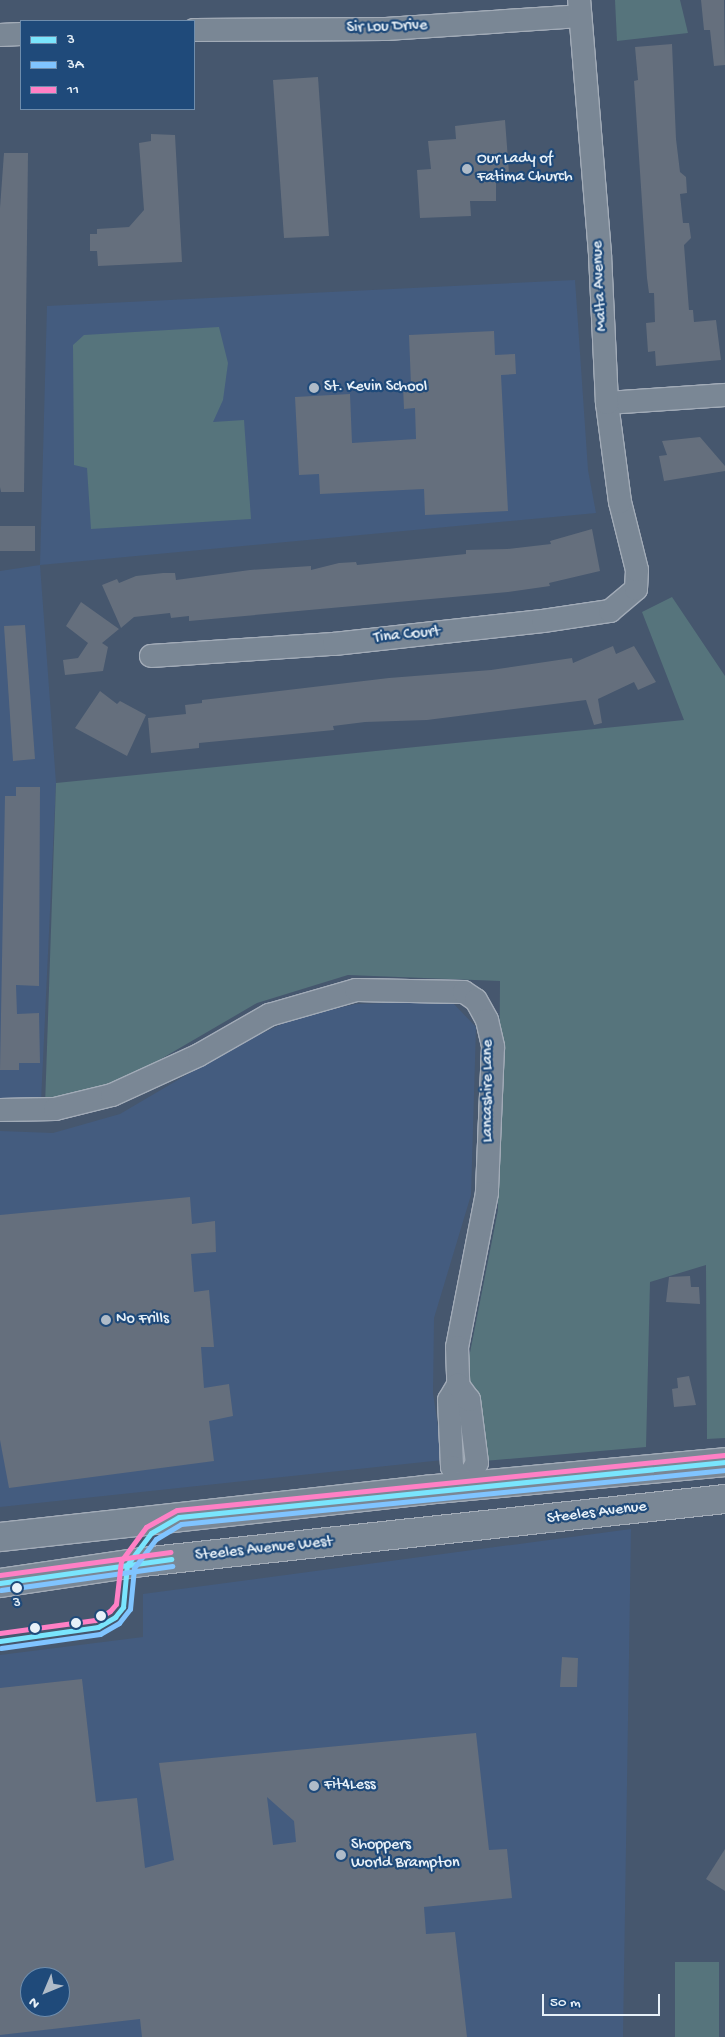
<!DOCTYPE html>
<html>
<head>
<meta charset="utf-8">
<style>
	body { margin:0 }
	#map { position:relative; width:725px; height:2037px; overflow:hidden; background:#46576e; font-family:"Gochi Hand",sans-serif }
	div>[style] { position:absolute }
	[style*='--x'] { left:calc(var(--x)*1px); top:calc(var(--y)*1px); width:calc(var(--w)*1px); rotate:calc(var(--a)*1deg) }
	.built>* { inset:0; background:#445c7f }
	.green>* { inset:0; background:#56747c }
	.building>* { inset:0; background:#656f7d }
	.roads { filter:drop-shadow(1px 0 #a2abb7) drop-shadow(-1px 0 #a2abb7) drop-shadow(0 1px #a2abb7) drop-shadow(0 -1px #a2abb7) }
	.minor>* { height:22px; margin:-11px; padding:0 11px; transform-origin:11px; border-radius:11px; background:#7a8795 }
	.major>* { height:28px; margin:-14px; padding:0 14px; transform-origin:14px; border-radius:14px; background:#7a8795 }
	.bus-1>* { height:5px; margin:-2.5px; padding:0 2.5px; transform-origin:2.5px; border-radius:2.5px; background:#7ae5fd }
	.bus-2>* { height:5px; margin:-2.5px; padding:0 2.5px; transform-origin:2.5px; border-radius:2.5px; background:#80c4ff }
	.bus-3>* { height:5px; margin:-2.5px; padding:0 2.5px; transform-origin:2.5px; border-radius:2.5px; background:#ff80c5 }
	.dots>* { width:14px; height:14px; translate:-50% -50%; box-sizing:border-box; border:2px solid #1f4a7a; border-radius:50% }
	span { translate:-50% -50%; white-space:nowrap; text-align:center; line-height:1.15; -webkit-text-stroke:4.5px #1f4a7a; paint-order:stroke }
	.bus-label { font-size:15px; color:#e8f1f8 }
	.street-label { font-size:16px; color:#e8f1f8 }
	.poi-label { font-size:16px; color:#e8f1f8 }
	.left { translate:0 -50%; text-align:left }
	.legend { position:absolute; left:20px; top:20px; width:175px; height:90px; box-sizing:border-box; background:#1f4a7a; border:1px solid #6f8dac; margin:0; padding:6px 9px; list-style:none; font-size:15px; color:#e8f1f8 }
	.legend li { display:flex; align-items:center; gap:10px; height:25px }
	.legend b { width:25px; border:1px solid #6f8dac }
	.north { position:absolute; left:20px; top:1967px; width:50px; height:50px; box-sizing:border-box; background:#1f4a7a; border:1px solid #6f8dac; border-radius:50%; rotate:225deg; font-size:14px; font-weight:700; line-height:20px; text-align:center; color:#e8f1f8 }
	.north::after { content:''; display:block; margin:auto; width:18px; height:22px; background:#afbbc8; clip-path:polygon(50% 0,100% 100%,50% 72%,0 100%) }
	.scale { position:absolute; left:542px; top:1994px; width:118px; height:22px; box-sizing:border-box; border:2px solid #e8f1f8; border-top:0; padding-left:6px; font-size:15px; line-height:18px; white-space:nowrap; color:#e8f1f8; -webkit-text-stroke:4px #1f4a7a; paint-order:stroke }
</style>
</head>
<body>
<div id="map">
	<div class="built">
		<div style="clip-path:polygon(575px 280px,588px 470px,596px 513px,40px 565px,56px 783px,41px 1102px,0 1103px,0 571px,40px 565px,47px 306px)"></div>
		<div style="clip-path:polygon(451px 1001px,476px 1027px,471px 1195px,434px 1318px,433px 1393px,443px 1460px,0 1507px,0 1131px,53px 1133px,120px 1114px,239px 1044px,295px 1018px,356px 1004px)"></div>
		<div style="clip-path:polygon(evenodd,631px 1529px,623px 2037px,0 2037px,0 1655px,143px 1637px,143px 1594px,631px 1529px,30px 1977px,60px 1977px,60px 2007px,30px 2007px,30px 1977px)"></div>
	</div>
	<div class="green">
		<div style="clip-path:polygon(615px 0,680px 0,688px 33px,617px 41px)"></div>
		<div style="clip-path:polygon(219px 327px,228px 363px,223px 400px,213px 422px,244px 420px,251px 519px,91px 529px,87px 468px,74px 465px,73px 345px,84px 335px)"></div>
		<div style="clip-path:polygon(672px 597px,725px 676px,725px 1438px,707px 1439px,706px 1265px,650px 1282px,646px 1447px,472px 1462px,466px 1373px,498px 1210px,500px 981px,348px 975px,257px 1003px,99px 1095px,45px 1106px,56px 783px,684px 720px,642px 612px)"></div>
		<div style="clip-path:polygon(675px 1962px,719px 1962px,719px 2037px,675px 2037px)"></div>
	</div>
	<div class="building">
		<div style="clip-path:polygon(701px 0,724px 0,725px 65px,714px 66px,710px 30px,704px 30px)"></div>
		<div style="clip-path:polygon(672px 44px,676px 139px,680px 172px,686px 177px,687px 193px,680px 194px,683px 223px,689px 223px,691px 238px,684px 245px,689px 310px,693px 310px,694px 322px,716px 320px,721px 360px,656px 366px,655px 351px,648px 352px,646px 323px,655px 322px,654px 293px,649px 293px,647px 278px,634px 81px,638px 80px,635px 47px)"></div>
		<div style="clip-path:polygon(318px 77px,329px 236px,284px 238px,273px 80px)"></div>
		<div style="clip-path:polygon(505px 120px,509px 173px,496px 175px,496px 201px,470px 201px,471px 216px,420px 218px,417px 170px,431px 169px,428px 141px,456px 139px,455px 126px)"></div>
		<div style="clip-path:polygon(151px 134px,175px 135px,182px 262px,98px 266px,97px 251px,90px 251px,90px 234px,97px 234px,97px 229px,129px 227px,144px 210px,139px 143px,151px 141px)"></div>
		<div style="clip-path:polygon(4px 153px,28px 153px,24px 492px,1px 492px,0 487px,0 208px)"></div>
		<div style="clip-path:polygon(494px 331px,495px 355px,515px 354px,516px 374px,501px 375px,508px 511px,425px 515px,424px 489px,320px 494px,319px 474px,299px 475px,295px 397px,350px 394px,352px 443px,416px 439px,415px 408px,404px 409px,403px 386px,411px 385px,409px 335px)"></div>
		<div style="clip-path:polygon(700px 437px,725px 466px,725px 471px,664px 481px,659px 456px,667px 455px,662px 441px)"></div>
		<div style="clip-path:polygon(0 526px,35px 526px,35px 551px,0 551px)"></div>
		<div style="clip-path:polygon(592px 529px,600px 571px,549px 583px,550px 586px,508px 592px,189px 621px,189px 616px,171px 618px,170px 613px,134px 617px,121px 628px,102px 585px,117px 579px,119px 583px,136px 576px,163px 573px,175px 573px,176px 580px,250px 570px,311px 566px,311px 570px,339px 563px,356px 562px,357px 565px,466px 554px,466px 550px,507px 549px,551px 544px,550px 541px)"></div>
		<div style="clip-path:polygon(81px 602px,119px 629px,102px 643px,108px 647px,103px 671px,65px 675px,63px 660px,78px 658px,88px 643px,66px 626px)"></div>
		<div style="clip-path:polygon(25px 625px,35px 759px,13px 761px,4px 626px)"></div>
		<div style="clip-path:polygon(613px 646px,616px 654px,634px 646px,656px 682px,638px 690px,634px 682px,598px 699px,602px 723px,594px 725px,586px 700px,427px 720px,365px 722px,333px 726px,334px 730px,199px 743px,199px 748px,151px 753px,148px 718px,186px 714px,185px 705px,202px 703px,202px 700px,389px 678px,491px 670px,572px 658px,573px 663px)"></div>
		<div style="clip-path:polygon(100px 691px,117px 704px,120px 701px,146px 715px,127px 756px,75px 728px)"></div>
		<div style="clip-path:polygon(16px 787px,40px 787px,39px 986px,16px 985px,17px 1014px,39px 1013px,40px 1063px,19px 1063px,19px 1070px,0 1070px,5px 796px,16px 796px)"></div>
		<div style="clip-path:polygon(190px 1197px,192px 1224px,215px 1221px,216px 1252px,191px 1254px,194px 1292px,209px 1290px,214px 1347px,201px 1347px,204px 1388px,229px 1384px,233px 1416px,209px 1421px,214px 1461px,9px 1488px,0 1440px,0 1215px)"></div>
		<div style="clip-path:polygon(690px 1276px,691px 1287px,699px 1287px,700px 1304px,666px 1302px,669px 1277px)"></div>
		<div style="clip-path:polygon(689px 1376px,696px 1405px,674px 1407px,672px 1389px,678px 1388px,677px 1378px)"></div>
		<div style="clip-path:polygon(562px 1657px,578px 1658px,577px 1687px,560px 1687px)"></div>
		<div style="clip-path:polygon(evenodd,82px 1679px,96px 1802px,137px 1798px,145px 1868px,174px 1860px,159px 1763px,476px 1733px,489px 1850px,507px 1849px,512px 1898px,424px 1907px,426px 1934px,455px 1932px,467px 2037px,142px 2037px,140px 2019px,0 2035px,0 1688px,82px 1679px,267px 1797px,294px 1821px,296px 1842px,273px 1845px,267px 1797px,82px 1679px,30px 1977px,60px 1977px,60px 2007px,30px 2007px,30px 1977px)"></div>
		<div style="clip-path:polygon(725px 1849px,725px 1891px,706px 1879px)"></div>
	</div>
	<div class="roads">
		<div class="minor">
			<div style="--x:194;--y:30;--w:192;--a:-0.3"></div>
			<div style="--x:386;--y:29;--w:194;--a:-3.8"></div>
			<div style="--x:0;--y:35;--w:21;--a:-3"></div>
			<div style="--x:607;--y:403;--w:118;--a:-3.9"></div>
			<div style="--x:151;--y:656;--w:183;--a:-3.8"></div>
			<div style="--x:334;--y:644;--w:210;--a:-6.3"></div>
			<div style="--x:543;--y:621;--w:68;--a:-8.5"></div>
			<div style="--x:610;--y:611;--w:34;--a:-40"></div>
			<div style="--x:636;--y:589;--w:19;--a:-87"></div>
			<div style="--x:637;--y:570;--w:70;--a:-104"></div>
			<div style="--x:620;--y:502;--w:100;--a:-97.5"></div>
			<div style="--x:607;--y:403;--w:149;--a:-92.7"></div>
			<div style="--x:600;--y:254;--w:255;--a:-94.7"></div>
			<div style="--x:0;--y:1110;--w:55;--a:-1"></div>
			<div style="--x:55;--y:1109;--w:59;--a:-13.8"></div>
			<div style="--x:112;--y:1095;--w:96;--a:-24.7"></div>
			<div style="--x:199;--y:1055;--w:81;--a:-29.7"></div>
			<div style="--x:269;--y:1015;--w:91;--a:-16"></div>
			<div style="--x:356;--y:990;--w:108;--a:1.1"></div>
			<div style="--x:464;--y:992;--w:14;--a:34"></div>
			<div style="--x:476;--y:1000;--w:23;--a:61"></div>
			<div style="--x:487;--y:1020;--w:28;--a:77"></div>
			<div style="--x:493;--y:1047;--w:146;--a:92.4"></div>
			<div style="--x:487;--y:1193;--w:157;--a:101"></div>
			<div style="--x:457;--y:1347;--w:38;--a:88"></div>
			<div style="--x:458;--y:1385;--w:17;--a:121"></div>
			<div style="--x:449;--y:1400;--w:67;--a:87.4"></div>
			<div style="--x:452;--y:1467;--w:22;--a:58"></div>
			<div style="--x:464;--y:1486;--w:26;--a:-61"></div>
			<div style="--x:477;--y:1463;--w:64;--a:-97.2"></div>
			<div style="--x:469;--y:1400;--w:19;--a:-126"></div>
		</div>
		<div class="major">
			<div style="--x:0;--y:1537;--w:428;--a:-6.3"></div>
			<div style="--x:425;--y:1490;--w:301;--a:-5.3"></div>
			<div style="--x:0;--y:1583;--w:145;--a:-8.4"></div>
			<div style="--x:143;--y:1562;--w:585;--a:-6.18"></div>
		</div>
	</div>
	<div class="bus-1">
		<div style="--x:0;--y:1583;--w:173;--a:-8"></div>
		<div style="--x:0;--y:1641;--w:99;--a:-8.1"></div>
		<div style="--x:98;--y:1627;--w:20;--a:-30"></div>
		<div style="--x:115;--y:1617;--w:13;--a:-51"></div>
		<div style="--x:123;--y:1607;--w:42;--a:-84.6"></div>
		<div style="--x:127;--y:1565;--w:40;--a:-53"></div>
		<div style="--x:151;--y:1533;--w:32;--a:-30"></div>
		<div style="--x:179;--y:1517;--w:549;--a:-5.75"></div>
	</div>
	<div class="bus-2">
		<div style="--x:1;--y:1590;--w:173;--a:-8"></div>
		<div style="--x:1;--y:1648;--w:100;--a:-8"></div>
		<div style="--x:100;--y:1634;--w:22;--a:-30"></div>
		<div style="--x:119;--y:1623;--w:18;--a:-52"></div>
		<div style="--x:130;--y:1609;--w:41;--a:-84.4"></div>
		<div style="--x:134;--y:1568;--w:36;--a:-53"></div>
		<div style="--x:156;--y:1539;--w:29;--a:-31"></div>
		<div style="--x:181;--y:1524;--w:547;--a:-5.67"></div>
	</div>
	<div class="bus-3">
		<div style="--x:0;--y:1575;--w:172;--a:-7.7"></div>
		<div style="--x:0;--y:1633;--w:96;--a:-7.8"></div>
		<div style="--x:95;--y:1620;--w:17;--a:-31"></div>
		<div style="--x:110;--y:1611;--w:9;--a:-49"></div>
		<div style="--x:116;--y:1604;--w:43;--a:-83.4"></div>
		<div style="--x:121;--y:1561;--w:42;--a:-53.7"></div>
		<div style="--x:146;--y:1527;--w:35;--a:-29"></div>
		<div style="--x:177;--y:1510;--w:550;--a:-5.74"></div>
	</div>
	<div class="dots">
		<div style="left:467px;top:169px;background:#afbbc8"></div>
		<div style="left:314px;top:388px;background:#afbbc8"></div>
		<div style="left:106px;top:1320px;background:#afbbc8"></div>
		<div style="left:17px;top:1588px;background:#e8f1f8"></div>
		<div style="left:101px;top:1616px;background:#e8f1f8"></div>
		<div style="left:76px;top:1623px;background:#e8f1f8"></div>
		<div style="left:35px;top:1628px;background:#e8f1f8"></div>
		<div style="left:314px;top:1786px;background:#afbbc8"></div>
		<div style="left:341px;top:1855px;background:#afbbc8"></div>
	</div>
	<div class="bus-label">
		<span style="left:17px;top:1604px">3</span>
	</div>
	<div class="street-label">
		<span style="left:387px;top:28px;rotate:-2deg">Sir Lou Drive</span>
		<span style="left:601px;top:286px;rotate:-93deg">Malta Avenue</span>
		<span style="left:407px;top:636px;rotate:-6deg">Tina Court</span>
		<span style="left:489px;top:1091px;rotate:-90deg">Lancashire Lane</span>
		<span style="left:597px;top:1514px;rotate:-7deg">Steeles Avenue</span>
		<span style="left:264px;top:1550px;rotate:-6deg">Steeles Avenue West</span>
	</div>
	<div class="poi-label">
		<span class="left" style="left:477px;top:169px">Our Lady of<br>Fatima Church</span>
		<span class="left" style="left:324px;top:388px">St. Kevin School</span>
		<span class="left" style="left:116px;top:1320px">No Frills</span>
		<span class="left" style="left:324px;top:1786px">Fit4Less</span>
		<span class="left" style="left:351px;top:1855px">Shoppers<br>World Brampton</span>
	</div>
	<ul class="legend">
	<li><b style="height:6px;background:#7ae5fd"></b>3</li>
	<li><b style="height:6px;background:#80c4ff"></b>3A</li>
	<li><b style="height:6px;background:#ff80c5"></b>11</li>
	</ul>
	<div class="north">N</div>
	<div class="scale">50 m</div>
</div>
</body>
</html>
